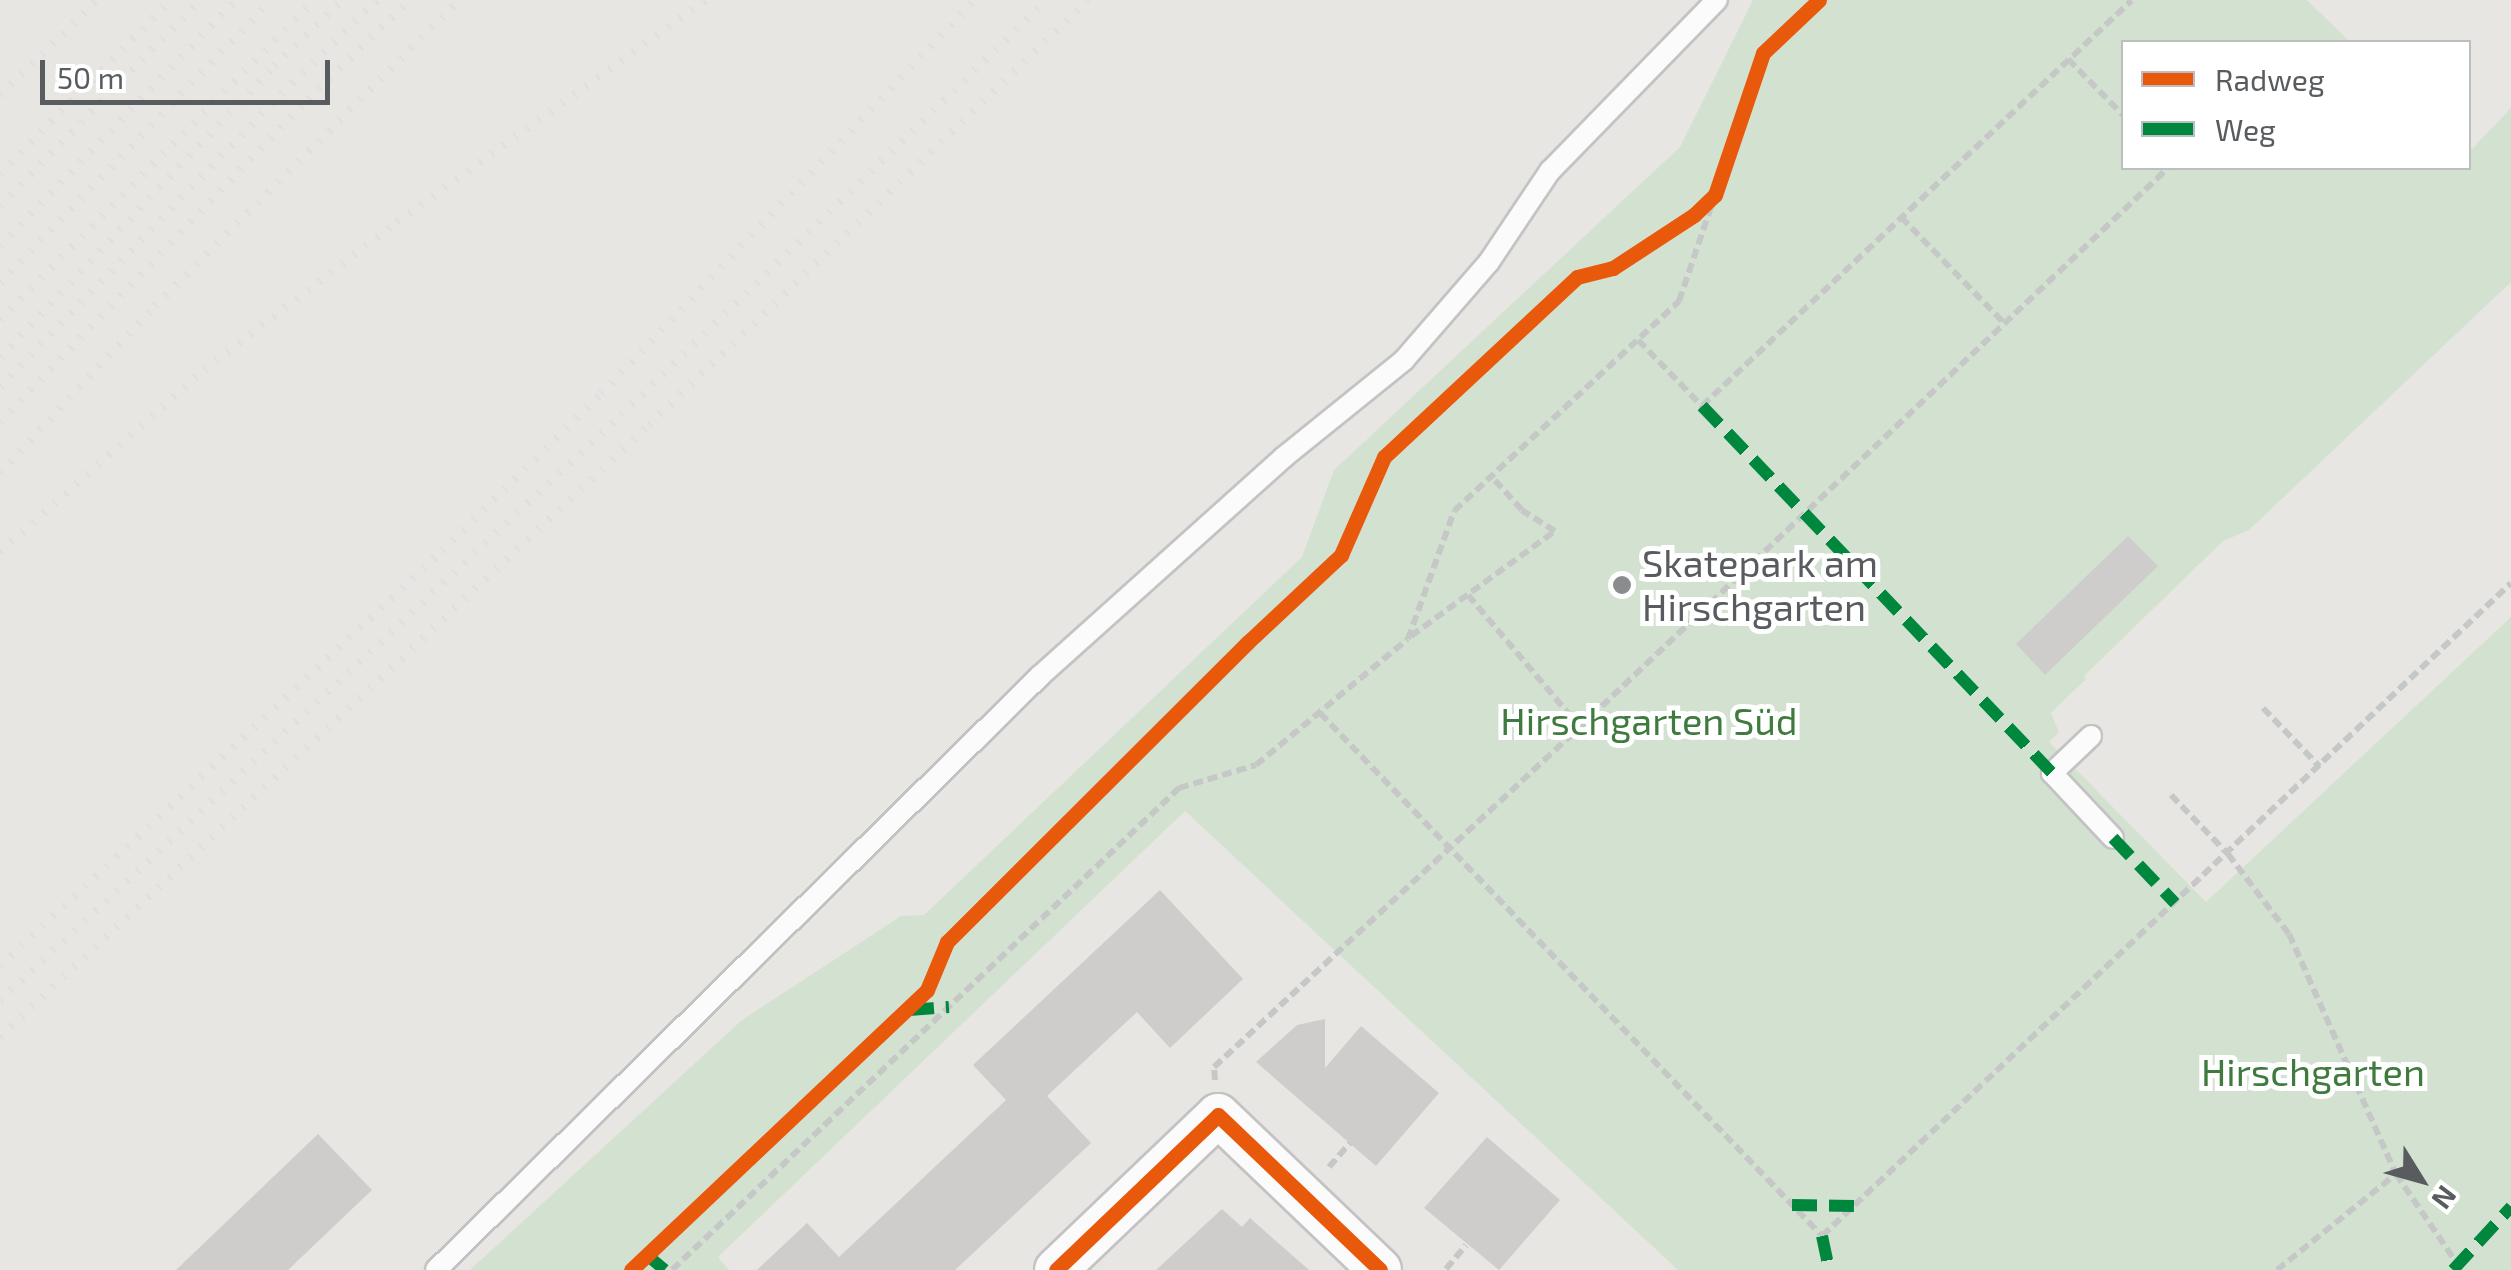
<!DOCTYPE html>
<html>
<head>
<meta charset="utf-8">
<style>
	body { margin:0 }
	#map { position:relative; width:2511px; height:1270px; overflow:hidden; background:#e8e6e3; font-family:"Exo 2",sans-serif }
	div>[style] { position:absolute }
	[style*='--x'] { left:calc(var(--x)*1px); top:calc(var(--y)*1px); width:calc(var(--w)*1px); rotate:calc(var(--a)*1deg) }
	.green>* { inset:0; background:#d3e2d0 }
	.building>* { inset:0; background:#cecdcb }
	.path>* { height:6px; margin-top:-3px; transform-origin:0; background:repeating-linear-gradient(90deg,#c5c8c6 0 10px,transparent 0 15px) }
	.roads { filter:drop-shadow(2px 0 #c4c3c4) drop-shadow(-2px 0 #c4c3c4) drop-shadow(0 2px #c4c3c4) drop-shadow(0 -2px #c4c3c4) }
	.lane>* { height:20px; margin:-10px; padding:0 10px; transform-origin:10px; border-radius:10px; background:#fcfbfb }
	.street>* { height:42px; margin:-21px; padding:0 21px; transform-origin:21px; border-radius:21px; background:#fcfbfb }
	.rail>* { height:8px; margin-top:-4px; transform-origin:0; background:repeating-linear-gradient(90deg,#e0e0e0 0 2.5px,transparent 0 14.5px) }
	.quiet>* { height:12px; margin-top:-6px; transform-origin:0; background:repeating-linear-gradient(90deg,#00873e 0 25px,transparent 0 37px) }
	.cycleway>* { height:15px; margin:-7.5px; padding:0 7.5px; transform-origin:7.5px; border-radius:7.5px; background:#e8590c }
	.dots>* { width:28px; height:28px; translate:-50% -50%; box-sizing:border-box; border:5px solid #fff; border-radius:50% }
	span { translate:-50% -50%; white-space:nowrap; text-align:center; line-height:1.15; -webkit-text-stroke:10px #fff; paint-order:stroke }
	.poi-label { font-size:38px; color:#595c5f }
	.left { translate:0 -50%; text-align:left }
	.park-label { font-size:38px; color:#3f7a3e }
	.legend { position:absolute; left:2121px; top:40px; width:350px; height:130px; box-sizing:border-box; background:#fff; border:2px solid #bdbebf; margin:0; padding:12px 18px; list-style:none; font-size:30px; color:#595c5f }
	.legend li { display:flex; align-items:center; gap:20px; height:50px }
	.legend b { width:50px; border:2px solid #bdbebf }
	.north { position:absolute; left:2371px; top:1130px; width:100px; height:100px; -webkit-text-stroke:8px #fff; paint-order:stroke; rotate:127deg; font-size:28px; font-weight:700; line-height:40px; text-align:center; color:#595c5f }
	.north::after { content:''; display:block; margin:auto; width:35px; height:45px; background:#595c5f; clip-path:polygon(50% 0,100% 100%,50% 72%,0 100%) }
	.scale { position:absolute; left:40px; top:60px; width:290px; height:45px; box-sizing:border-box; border:5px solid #595c5f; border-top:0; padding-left:12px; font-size:30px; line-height:35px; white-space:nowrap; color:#595c5f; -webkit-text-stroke:8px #fff; paint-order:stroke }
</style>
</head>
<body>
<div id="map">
	<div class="green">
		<div style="clip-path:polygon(1753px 0,2307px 0,2350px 42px,2124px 42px,2124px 168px,2468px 168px,2469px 152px,2511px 108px,2511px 282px,2249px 530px,2223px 541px,2084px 676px,2086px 679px,2051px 713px,2059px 732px,2049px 742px,2206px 902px,2511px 617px,2511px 1270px,1678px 1270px,1185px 811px,718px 1257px,729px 1270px,470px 1270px,742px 1020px,901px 916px,924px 915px,1302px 557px,1334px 470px,1680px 147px)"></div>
	</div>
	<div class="building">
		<div style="clip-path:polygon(2128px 536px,2158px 566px,2045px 675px,2016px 644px)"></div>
		<div style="clip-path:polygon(1160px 890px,1243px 979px,1170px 1048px,1137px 1012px,1047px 1096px,1091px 1143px,955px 1270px,757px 1270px,807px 1223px,839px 1257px,1006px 1100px,973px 1065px)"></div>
		<div style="clip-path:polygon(1325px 1019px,1325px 1068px,1361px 1026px,1439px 1093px,1376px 1166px,1256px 1062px,1297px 1025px)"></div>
		<div style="clip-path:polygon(318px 1134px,372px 1190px,288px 1270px,176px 1270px)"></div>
		<div style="clip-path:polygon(1487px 1137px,1560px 1200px,1499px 1270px,1424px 1208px)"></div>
		<div style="clip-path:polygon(1222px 1209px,1242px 1227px,1250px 1218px,1309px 1270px,1156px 1270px)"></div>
	</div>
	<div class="path">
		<div style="--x:2068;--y:59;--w:80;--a:45.5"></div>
		<div style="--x:1901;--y:217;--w:149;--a:45.8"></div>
		<div style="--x:1638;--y:340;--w:92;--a:45.9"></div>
		<div style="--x:1702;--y:406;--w:591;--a:-43.36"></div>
		<div style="--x:1468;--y:595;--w:173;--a:49.7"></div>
		<div style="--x:1411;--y:636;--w:178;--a:-36.1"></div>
		<div style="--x:1555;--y:531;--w:39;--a:-148"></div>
		<div style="--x:1522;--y:510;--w:46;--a:-132.4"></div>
		<div style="--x:2263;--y:708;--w:81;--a:46"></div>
		<div style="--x:1320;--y:713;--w:725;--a:46.17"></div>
		<div style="--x:1822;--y:1236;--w:949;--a:-43.46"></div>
		<div style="--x:2171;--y:795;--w:82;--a:46"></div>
		<div style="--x:2228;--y:854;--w:101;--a:52.7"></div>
		<div style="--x:2289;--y:934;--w:263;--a:66"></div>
		<div style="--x:2396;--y:1174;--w:110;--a:55.7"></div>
		<div style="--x:1215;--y:1080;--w:13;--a:-94"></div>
		<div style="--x:1214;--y:1067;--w:500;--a:-42.9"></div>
		<div style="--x:1580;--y:727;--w:811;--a:-43.55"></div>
		<div style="--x:1329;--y:1167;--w:32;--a:-49"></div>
		<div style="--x:1446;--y:1269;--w:31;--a:-50"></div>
		<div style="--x:672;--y:1270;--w:700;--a:-43.55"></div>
		<div style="--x:1179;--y:788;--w:80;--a:-16.6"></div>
		<div style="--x:1256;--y:765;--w:197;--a:-39.7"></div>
		<div style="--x:1408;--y:639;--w:136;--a:-70.2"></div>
		<div style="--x:1454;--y:511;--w:308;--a:-43"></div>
		<div style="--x:1679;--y:301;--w:112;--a:-71.2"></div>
		<div style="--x:2277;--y:1270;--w:153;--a:-38.9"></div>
	</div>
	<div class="roads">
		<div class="lane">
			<div style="--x:2091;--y:736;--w:54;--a:136.5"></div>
			<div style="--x:2052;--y:773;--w:89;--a:46.8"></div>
			<div style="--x:436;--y:1270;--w:847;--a:-44.52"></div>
			<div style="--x:1040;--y:676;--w:328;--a:-41.9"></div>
			<div style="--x:1284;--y:457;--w:154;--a:-38.9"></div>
			<div style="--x:1404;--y:360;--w:130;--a:-49.1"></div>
			<div style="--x:1489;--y:262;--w:110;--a:-56.2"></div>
			<div style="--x:1550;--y:171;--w:239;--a:-45.7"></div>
		</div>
		<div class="street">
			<div style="--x:1056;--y:1270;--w:224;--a:-43.7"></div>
			<div style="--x:1218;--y:1115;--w:224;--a:43.7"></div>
		</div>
	</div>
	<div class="rail">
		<div style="--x:0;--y:95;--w:136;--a:-44.4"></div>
		<div style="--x:0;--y:174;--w:244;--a:-45.5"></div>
		<div style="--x:0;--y:206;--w:287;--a:-45.8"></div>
		<div style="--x:0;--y:246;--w:341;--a:-46.2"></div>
		<div style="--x:0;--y:283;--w:392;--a:-46.2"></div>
		<div style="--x:0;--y:320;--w:448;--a:-45.5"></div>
		<div style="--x:0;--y:357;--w:400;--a:-46.7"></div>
		<div style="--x:274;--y:66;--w:95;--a:-44.1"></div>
		<div style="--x:0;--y:387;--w:422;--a:-46.2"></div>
		<div style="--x:292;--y:83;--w:120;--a:-44"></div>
		<div style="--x:0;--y:422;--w:446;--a:-46.4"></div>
		<div style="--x:308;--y:99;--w:142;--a:-44.1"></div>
		<div style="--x:0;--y:473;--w:228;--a:-47.1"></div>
		<div style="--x:155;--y:306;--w:431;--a:-45.2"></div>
		<div style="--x:0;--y:552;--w:273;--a:-41.7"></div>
		<div style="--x:204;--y:370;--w:243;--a:-37.5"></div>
		<div style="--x:397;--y:222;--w:380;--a:-35.7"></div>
		<div style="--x:0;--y:966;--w:606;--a:-43.2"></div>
		<div style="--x:442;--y:551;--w:223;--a:-44.6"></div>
		<div style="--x:601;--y:394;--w:543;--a:-46.49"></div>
		<div style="--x:0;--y:1001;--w:854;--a:-43.34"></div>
		<div style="--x:621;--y:415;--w:595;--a:-44.25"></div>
		<div style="--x:0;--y:1037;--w:892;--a:-43.32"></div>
		<div style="--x:649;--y:425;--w:611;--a:-44.07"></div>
	</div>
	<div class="quiet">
		<div style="--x:1702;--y:406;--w:507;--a:46.36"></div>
		<div style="--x:2113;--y:838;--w:90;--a:46.4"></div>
		<div style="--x:909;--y:1010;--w:40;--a:-4.3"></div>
		<div style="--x:1792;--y:1205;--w:62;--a:0.9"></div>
		<div style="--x:1822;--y:1236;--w:35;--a:78"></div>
		<div style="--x:647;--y:1255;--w:23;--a:40"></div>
		<div style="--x:2453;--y:1270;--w:86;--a:-47.4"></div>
	</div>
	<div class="cycleway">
		<div style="--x:631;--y:1270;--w:407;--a:-43.4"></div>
		<div style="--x:927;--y:990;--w:52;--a:-67.4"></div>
		<div style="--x:947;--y:942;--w:424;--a:-44.9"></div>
		<div style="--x:1247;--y:643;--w:129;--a:-43.1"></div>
		<div style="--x:1341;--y:555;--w:107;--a:-66.3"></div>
		<div style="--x:1384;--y:457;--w:264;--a:-43"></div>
		<div style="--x:1577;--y:277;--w:37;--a:-14"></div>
		<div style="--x:1613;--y:268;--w:97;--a:-33.2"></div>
		<div style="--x:1694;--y:215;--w:29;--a:-44"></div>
		<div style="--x:1715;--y:195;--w:150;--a:-71.3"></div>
		<div style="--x:1763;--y:53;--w:77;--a:-43.4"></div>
		<div style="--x:1056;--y:1270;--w:224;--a:-43.7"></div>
		<div style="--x:1218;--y:1115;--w:224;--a:43.7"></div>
	</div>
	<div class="dots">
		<div style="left:1622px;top:585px;background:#8b8c8d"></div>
	</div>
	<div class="poi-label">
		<span class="left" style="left:1642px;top:585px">Skatepark am<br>Hirschgarten</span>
	</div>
	<div class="park-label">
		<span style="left:1649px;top:721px">Hirschgarten Süd</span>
		<span style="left:2313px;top:1072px">Hirschgarten</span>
	</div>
	<ul class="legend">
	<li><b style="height:12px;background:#e8590c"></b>Radweg</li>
	<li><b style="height:12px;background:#00873e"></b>Weg</li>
	</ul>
	<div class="north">N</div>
	<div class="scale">50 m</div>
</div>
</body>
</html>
